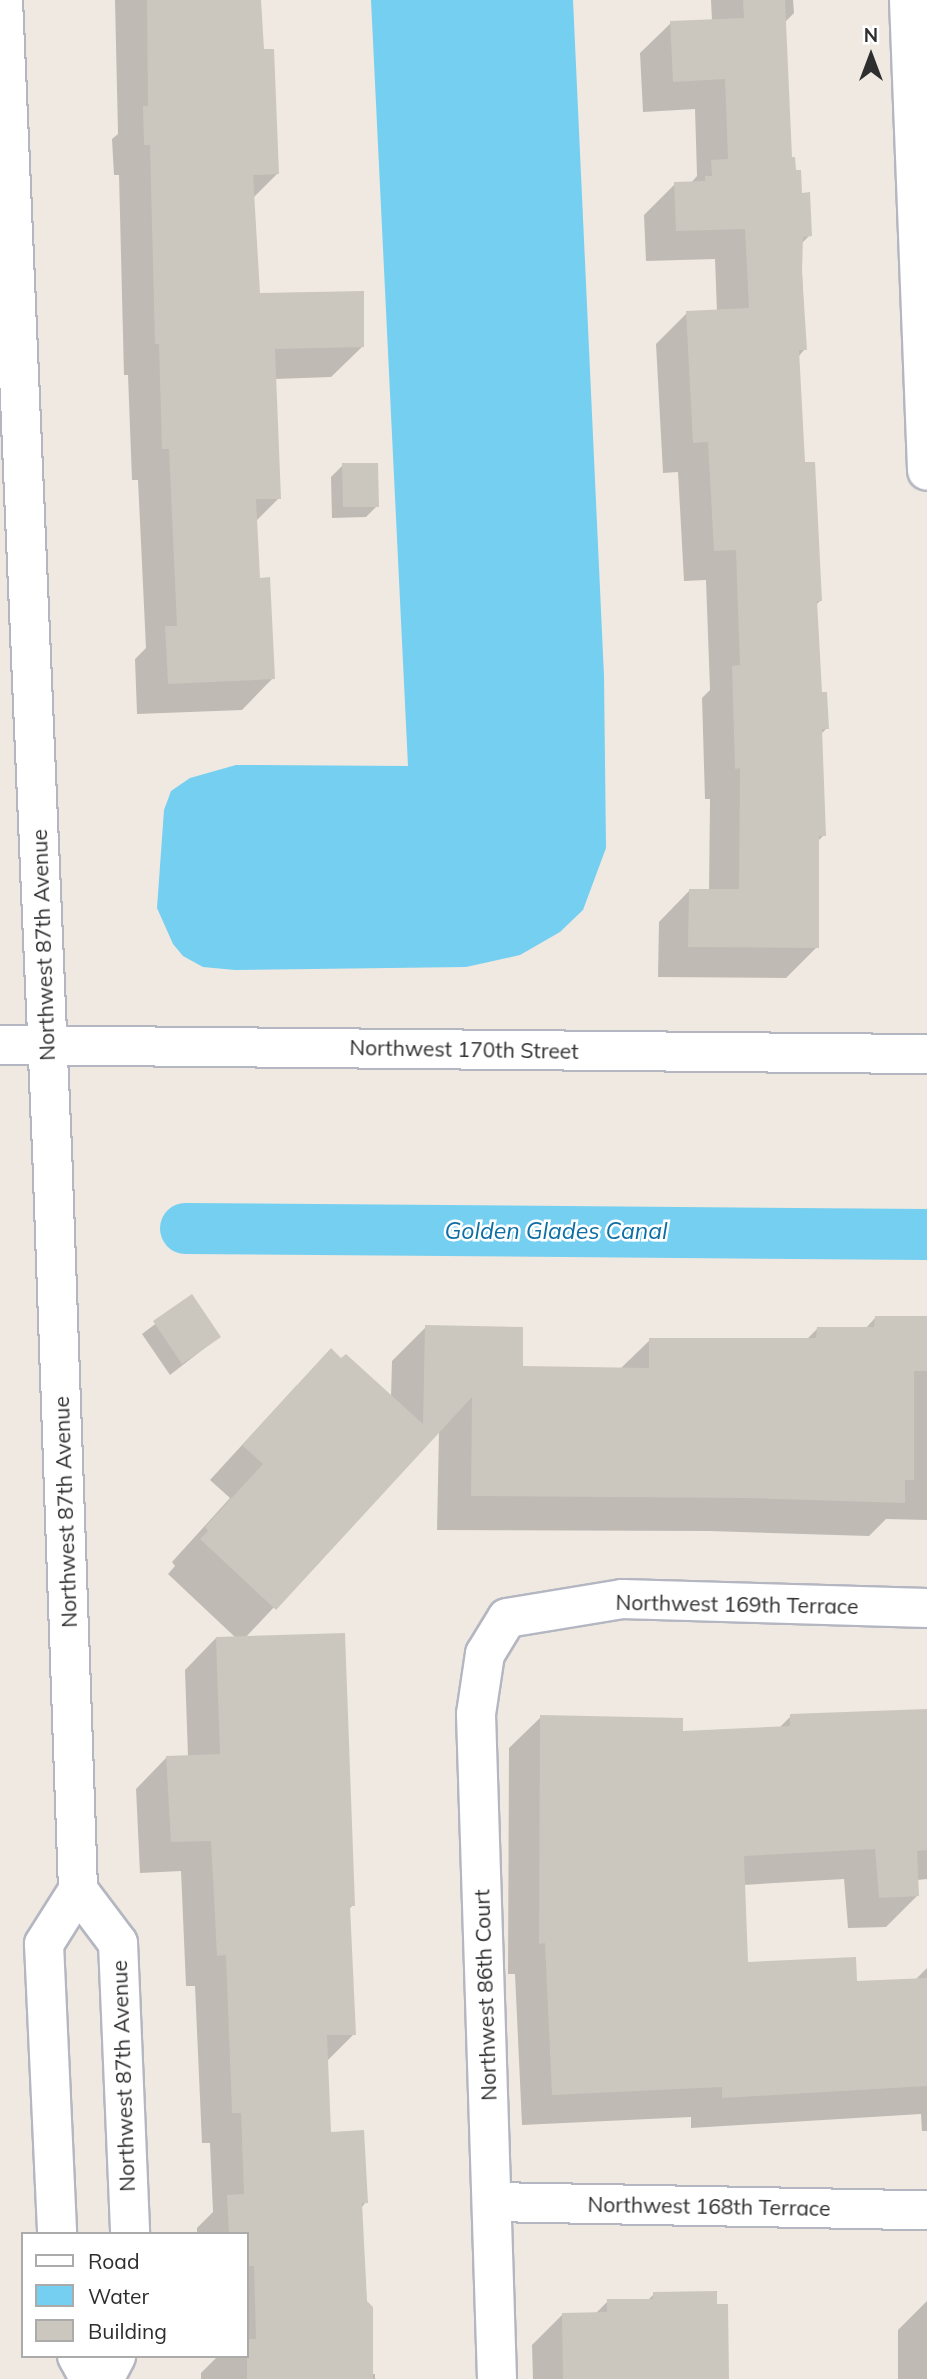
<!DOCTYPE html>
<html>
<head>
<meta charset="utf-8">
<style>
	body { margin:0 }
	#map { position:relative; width:927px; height:2379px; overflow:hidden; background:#efe9e1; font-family:Mulish,sans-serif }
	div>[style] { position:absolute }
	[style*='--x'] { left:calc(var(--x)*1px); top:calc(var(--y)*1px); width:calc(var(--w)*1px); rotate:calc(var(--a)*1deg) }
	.water>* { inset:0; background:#75cff0 }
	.shadow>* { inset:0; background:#0003 }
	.canal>* { height:51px; margin:-25.5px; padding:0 25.5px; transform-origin:25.5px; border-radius:25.5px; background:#75cff0 }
	.building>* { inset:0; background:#cbc7bf }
	.roads { filter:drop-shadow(2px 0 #b4b7c1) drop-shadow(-2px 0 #b4b7c1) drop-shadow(0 2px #b4b7c1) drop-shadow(0 -2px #b4b7c1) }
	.street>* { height:38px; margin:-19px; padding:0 19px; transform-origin:19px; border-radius:19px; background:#fff }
	.secondary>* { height:38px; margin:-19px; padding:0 19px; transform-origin:19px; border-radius:19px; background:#fff }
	span { translate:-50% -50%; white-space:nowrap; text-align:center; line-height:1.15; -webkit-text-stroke:5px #fff; paint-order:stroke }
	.street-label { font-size:21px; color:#2e2e2e }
	.water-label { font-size:23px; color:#0d6fa3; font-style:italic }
	.legend { position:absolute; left:21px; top:2232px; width:228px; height:126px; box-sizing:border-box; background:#fff; border:2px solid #ababab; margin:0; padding:9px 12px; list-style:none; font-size:21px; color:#2e2e2e }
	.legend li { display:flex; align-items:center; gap:14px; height:35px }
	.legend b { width:35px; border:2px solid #ababab }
	.north { position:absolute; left:836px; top:21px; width:70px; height:70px; -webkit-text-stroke:5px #fff; paint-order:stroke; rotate:0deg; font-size:19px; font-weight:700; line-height:28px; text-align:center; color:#2e2e2e }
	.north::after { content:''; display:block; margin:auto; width:24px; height:32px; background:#2e2e2e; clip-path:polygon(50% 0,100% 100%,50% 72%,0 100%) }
</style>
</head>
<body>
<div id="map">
	<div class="water">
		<div style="clip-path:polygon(371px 0,573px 0,604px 676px,606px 848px,583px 910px,560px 932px,520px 955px,466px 967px,235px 970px,203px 967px,183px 956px,173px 944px,157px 908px,164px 810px,171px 791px,190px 778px,236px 765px,408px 766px)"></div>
	</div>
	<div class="shadow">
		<div style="clip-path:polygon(115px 0,260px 0,262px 51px,277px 174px,253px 198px,258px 295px,363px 346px,331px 377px,275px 379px,279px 498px,256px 521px,258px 580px,273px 678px,242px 710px,137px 714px,135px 659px,146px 648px,138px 480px,132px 480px,128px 375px,124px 375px,119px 175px,114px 175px,112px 139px,118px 134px)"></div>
		<div style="clip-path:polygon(711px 0,793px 0,794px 13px,784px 23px,790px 159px,810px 235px,801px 244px,805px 349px,798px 357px,803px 464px,821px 600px,816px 605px,820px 694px,827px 728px,820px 735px,824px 835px,818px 841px,817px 947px,786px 978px,658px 977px,659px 922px,689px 891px,709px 891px,710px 799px,705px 799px,702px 698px,710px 690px,706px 580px,684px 581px,678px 472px,663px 473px,656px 344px,687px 313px,717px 312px,715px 259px,646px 261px,644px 215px,675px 184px,690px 184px,697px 176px,695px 109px,643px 112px,640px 53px,671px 23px,712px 21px)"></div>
		<div style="clip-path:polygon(343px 465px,377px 506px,366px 517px,332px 518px,331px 477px)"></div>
		<div style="clip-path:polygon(191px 1297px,219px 1337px,170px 1375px,142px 1334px)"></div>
		<div style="clip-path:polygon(876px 1317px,927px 1318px,927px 1520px,886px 1519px,869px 1536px,709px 1531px,437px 1530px,439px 1431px,245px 1638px,353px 1905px,348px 1910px,354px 2034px,326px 2062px,329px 2134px,366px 2202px,361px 2208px,371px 2374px,375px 2374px,375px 2379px,201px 2379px,201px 2373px,218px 2356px,247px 2356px,247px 2234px,197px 2234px,197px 2228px,213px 2212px,210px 2143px,202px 2143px,195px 1986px,186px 1986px,181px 1871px,140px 1873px,136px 1789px,167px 1757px,188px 1757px,185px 1670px,216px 1638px,236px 1638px,168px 1574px,175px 1566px,172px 1562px,230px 1498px,210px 1480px,297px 1385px,391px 1397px,392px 1361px,426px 1327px,521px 1368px,620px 1369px,650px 1340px,806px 1340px,817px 1329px,865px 1329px)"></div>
		<div style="clip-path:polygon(927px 1710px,927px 1879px,917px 1880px,917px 1896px,886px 1927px,848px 1928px,844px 1879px,743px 1885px,746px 1964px,856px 1983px,915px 1980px,927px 1968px,927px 2131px,922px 2131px,921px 2114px,691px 2128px,691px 2117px,522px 2125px,515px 1974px,508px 1974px,509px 1748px,541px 1717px,681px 1733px,779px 1728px,791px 1716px)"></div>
		<div style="clip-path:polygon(654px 2294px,728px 2379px,533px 2379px,532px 2345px,563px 2314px,595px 2314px,608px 2301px,647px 2301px)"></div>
		<div style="clip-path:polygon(927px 2301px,927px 2379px,898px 2379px,898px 2330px)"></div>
	</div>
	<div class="canal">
		<div style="--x:185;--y:1228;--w:742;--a:0.46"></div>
	</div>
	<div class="building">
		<div style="clip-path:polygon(147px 0,261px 0,264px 49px,274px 49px,279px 174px,253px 175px,260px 293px,364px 291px,364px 347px,275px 349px,281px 499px,256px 499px,260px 578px,270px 577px,275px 679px,168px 684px,165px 626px,177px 626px,169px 449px,162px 449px,159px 344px,155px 344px,150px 145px,144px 145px,143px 106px,148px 106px)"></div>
		<div style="clip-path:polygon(743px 0,785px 0,792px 157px,795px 157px,796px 170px,801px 170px,802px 193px,810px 192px,812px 236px,803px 237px,802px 273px,807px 350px,799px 350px,805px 462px,815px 462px,822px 601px,817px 601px,822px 692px,827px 692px,829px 729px,822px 729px,826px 836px,819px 836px,819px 948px,688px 947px,689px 889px,739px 889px,740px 768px,735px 769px,732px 666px,740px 665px,736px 550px,714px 551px,708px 442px,693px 443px,686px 311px,749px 308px,745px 229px,676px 231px,674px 182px,705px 181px,705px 176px,712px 176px,711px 160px,728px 159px,725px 79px,673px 82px,670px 21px,744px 18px)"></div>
		<div style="clip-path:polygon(342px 463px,378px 463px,379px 507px,343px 507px)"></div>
		<div style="clip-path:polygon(192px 1294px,221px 1337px,182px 1364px,153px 1321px)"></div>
		<div style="clip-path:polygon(875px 1316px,927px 1316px,927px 1371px,914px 1371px,914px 1480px,905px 1480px,905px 1503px,744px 1498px,471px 1496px,472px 1397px,276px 1610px,200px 1539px,208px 1531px,205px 1527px,263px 1464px,242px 1445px,331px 1348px,341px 1358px,346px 1354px,423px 1424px,425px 1325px,523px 1327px,523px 1366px,649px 1368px,649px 1338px,816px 1338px,817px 1327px,874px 1327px)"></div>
		<div style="clip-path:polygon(345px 1633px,355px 1906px,350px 1906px,356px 2035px,327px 2035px,331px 2132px,364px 2130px,368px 2203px,362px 2203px,367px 2301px,373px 2307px,373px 2379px,247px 2379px,247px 2339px,256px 2339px,254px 2266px,247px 2266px,247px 2234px,229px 2234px,227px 2195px,244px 2194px,241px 2113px,232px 2113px,226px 1955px,217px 1956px,211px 1841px,171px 1842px,166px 1756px,220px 1754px,216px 1637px)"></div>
		<div style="clip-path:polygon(927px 1709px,927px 1850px,917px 1851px,919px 1896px,879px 1898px,875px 1849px,744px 1856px,748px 1962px,856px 1957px,857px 1981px,927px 1978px,927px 2086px,722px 2098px,722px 2087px,552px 2095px,545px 1943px,539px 1944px,540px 1715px,683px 1718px,683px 1731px,790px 1726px,790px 1714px)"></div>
		<div style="clip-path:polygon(717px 2291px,717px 2304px,728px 2304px,729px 2379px,563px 2379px,562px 2313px,607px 2312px,607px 2299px,653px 2299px,653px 2292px)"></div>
	</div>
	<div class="roads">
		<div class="street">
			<div style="--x:909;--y:0;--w:471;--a:87.8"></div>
			<div style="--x:492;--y:2202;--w:435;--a:1.1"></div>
			<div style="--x:497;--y:2379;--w:665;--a:-91.81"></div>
			<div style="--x:476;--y:1714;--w:61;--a:-81.5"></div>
			<div style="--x:485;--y:1654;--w:42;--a:-58.6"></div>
			<div style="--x:507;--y:1618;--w:117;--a:-9.4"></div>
			<div style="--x:622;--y:1599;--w:305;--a:1.7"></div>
		</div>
		<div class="secondary">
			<div style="--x:3;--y:0;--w:1149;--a:87.56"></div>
			<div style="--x:52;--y:1148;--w:742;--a:87.99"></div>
			<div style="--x:78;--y:1890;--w:64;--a:122.2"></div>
			<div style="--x:44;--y:1944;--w:290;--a:87.4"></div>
			<div style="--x:0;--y:1045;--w:927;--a:0.56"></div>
			<div style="--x:78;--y:1890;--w:66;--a:53"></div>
			<div style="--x:118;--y:1943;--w:291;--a:87.6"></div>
			<div style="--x:77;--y:2356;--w:26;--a:61"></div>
			<div style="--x:104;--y:2379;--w:26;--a:-62"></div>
		</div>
	</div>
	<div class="street-label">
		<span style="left:43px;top:945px;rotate:-92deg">Northwest 87th Avenue</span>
		<span style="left:464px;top:1049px;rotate:1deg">Northwest 170th Street</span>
		<span style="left:65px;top:1512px;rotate:-92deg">Northwest 87th Avenue</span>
		<span style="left:737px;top:1604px;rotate:1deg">Northwest 169th Terrace</span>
		<span style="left:485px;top:1995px;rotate:-92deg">Northwest 86th Court</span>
		<span style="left:123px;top:2076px;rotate:-92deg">Northwest 87th Avenue</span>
		<span style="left:709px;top:2206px;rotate:1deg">Northwest 168th Terrace</span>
	</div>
	<div class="water-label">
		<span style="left:556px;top:1231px">Golden Glades Canal</span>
	</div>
	<ul class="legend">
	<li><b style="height:9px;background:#fff"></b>Road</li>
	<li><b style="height:19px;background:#75cff0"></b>Water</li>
	<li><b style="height:19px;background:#cbc7bf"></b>Building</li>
	</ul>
	<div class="north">N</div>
</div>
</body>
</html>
